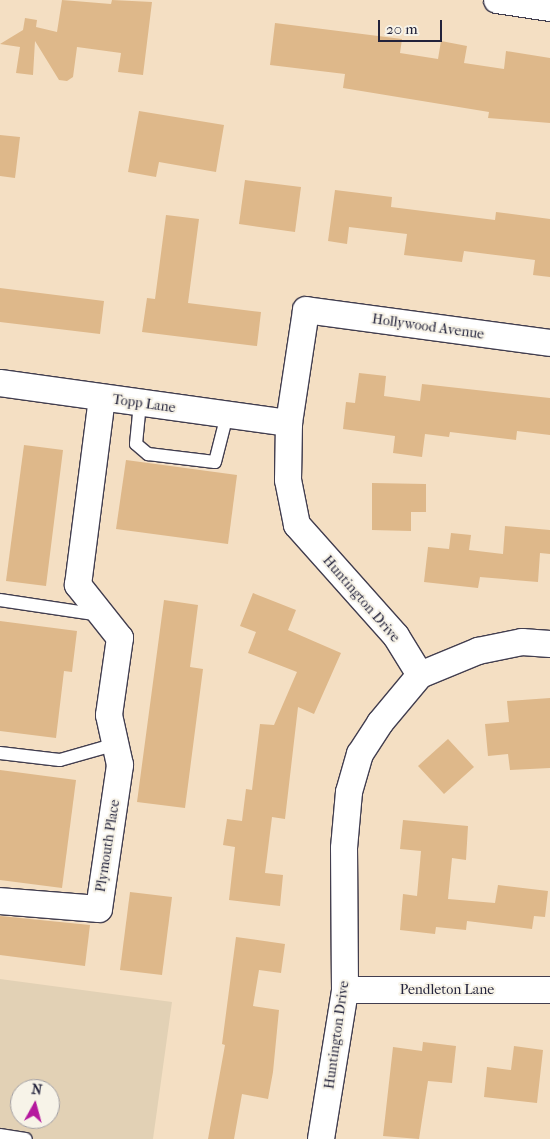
<!DOCTYPE html>
<html>
<head>
<meta charset="utf-8">
<style>
	body { margin:0 }
	#map { position:relative; width:550px; height:1139px; overflow:hidden; background:#f4dfc3; font-family:"IM FELL French Canon",serif }
	div>[style] { position:absolute }
	[style*='--x'] { left:calc(var(--x)*1px); top:calc(var(--y)*1px); width:calc(var(--w)*1px); rotate:calc(var(--a)*1deg) }
	.built>* { inset:0; background:#e2d1b5 }
	.building>* { inset:0; background:#deb88a }
	.roads { filter:drop-shadow(1px 0 #423e4f) drop-shadow(-1px 0 #423e4f) drop-shadow(0 1px #423e4f) drop-shadow(0 -1px #423e4f) }
	.service>* { height:12px; margin:-6px; padding:0 6px; transform-origin:6px; border-radius:6px; background:#fff }
	.minor>* { height:26px; margin:-13px; padding:0 13px; transform-origin:13px; border-radius:13px; background:#fff }
	span { translate:-50% -50%; white-space:nowrap; text-align:center; line-height:1.15; -webkit-text-stroke:4px #f7f3e8; paint-order:stroke }
	.street-label { font-size:14px; color:#22223b }
	.north { position:absolute; left:10px; top:1079px; width:50px; height:50px; box-sizing:border-box; background:#f7f3e8; border:1px solid #a29fa3; border-radius:50%; rotate:7deg; font-size:14px; font-weight:700; line-height:20px; text-align:center; color:#22223b }
	.north::after { content:''; display:block; margin:auto; width:18px; height:22px; background:#b5179e; clip-path:polygon(50% 0,100% 100%,50% 72%,0 100%) }
	.scale { position:absolute; left:378px; top:20px; width:64px; height:22px; box-sizing:border-box; border:2px solid #22223b; border-top:0; padding-left:6px; font-size:15px; line-height:18px; white-space:nowrap; color:#22223b; -webkit-text-stroke:4px #f7f3e8; paint-order:stroke }
</style>
</head>
<body>
<div id="map">
	<div class="built">
		<div style="clip-path:polygon(evenodd,0 979px,172px 1002px,153px 1139px,0 1139px,0 979px,20px 1089px,50px 1089px,50px 1119px,20px 1119px,20px 1089px)"></div>
	</div>
	<div class="building">
		<div style="clip-path:polygon(62px 0,111px 4px,112px 0,152px 2px,143px 75px,118px 72px,121px 53px,77px 47px,73px 77px,67px 81px,59px 80px,35px 41px,33px 75px,16px 73px,20px 47px,0 44px,23px 30px,25px 18px,37px 20px,36px 27px,57px 32px)"></div>
		<div style="clip-path:polygon(275px 23px,402px 39px,400px 53px,438px 59px,441px 41px,467px 46px,464px 63px,504px 69px,506px 51px,550px 58px,550px 123px,488px 118px,489px 112px,343px 88px,345px 74px,270px 65px)"></div>
		<div style="clip-path:polygon(139px 111px,224px 125px,216px 172px,159px 162px,156px 177px,128px 172px)"></div>
		<div style="clip-path:polygon(0 135px,20px 137px,15px 178px,0 176px)"></div>
		<div style="clip-path:polygon(245px 180px,301px 187px,295px 232px,239px 224px)"></div>
		<div style="clip-path:polygon(335px 190px,392px 197px,391px 207px,495px 220px,496px 212px,550px 219px,550px 277px,533px 275px,535px 260px,464px 251px,462px 262px,404px 255px,407px 234px,349px 227px,347px 244px,328px 241px)"></div>
		<div style="clip-path:polygon(166px 215px,199px 219px,188px 303px,261px 312px,257px 346px,142px 332px,147px 298px,155px 299px)"></div>
		<div style="clip-path:polygon(0 288px,104px 301px,100px 334px,0 322px)"></div>
		<div style="clip-path:polygon(359px 373px,386px 376px,384px 396px,420px 401px,422px 384px,550px 398px,550px 435px,517px 431px,516px 440px,450px 432px,449px 437px,425px 434px,422px 457px,393px 453px,395px 436px,343px 429px,346px 402px,355px 403px)"></div>
		<div style="clip-path:polygon(24px 445px,63px 450px,46px 586px,6px 581px)"></div>
		<div style="clip-path:polygon(126px 460px,237px 475px,228px 544px,116px 529px)"></div>
		<div style="clip-path:polygon(372px 483px,426px 484px,426px 512px,411px 512px,411px 531px,372px 530px)"></div>
		<div style="clip-path:polygon(505px 526px,550px 530px,550px 554px,540px 553px,538px 582px,480px 577px,478px 588px,424px 582px,428px 547px,449px 549px,451px 533px,471px 535px,469px 550px,503px 554px)"></div>
		<div style="clip-path:polygon(253px 593px,296px 610px,288px 630px,341px 653px,314px 714px,298px 707px,285px 819px,272px 817px,265px 873px,283px 875px,280px 906px,229px 900px,235px 847px,223px 845px,227px 819px,242px 821px,246px 789px,252px 790px,260px 724px,274px 725px,297px 672px,248px 653px,256px 632px,240px 626px)"></div>
		<div style="clip-path:polygon(164px 600px,198px 605px,190px 667px,203px 669px,185px 808px,137px 802px)"></div>
		<div style="clip-path:polygon(0 621px,77px 631px,72px 672px,64px 671px,56px 738px,0 731px)"></div>
		<div style="clip-path:polygon(550px 698px,550px 768px,510px 770px,508px 754px,488px 756px,485px 724px,509px 722px,507px 701px)"></div>
		<div style="clip-path:polygon(448px 739px,474px 767px,444px 794px,418px 766px)"></div>
		<div style="clip-path:polygon(0 770px,76px 780px,62px 888px,0 880px)"></div>
		<div style="clip-path:polygon(403px 820px,468px 826px,466px 860px,452px 858px,448px 899px,495px 903px,498px 885px,548px 891px,545px 917px,534px 916px,532px 929px,467px 921px,466px 930px,436px 927px,435px 934px,400px 930px,403px 894px,417px 896px,421px 851px,400px 849px)"></div>
		<div style="clip-path:polygon(130px 892px,172px 897px,162px 975px,120px 970px)"></div>
		<div style="clip-path:polygon(0 916px,90px 925px,85px 966px,0 955px)"></div>
		<div style="clip-path:polygon(236px 937px,285px 944px,281px 973px,259px 970px,253px 1006px,279px 1010px,273px 1072px,268px 1099px,242px 1094px,234px 1139px,208px 1139px,225px 1045px,222px 1044px)"></div>
		<div style="clip-path:polygon(423px 1042px,456px 1046px,452px 1083px,428px 1081px,419px 1139px,383px 1136px,393px 1047px,422px 1051px)"></div>
		<div style="clip-path:polygon(514px 1046px,543px 1050px,537px 1103px,484px 1097px,487px 1067px,511px 1070px)"></div>
	</div>
	<div class="roads">
		<div class="service">
			<div style="--x:140;--y:403;--w:41;--a:95.6"></div>
			<div style="--x:136;--y:444;--w:16;--a:40"></div>
			<div style="--x:148;--y:454;--w:67;--a:6.8"></div>
			<div style="--x:215;--y:462;--w:49;--a:-75.7"></div>
			<div style="--x:0;--y:600;--w:101;--a:8.5"></div>
			<div style="--x:0;--y:753;--w:60;--a:6.7"></div>
			<div style="--x:60;--y:760;--w:58;--a:-15.9"></div>
			<div style="--x:0;--y:1135;--w:26;--a:9"></div>
		</div>
		<div class="minor">
			<div style="--x:497;--y:0;--w:54;--a:8.6"></div>
			<div style="--x:0;--y:383;--w:292;--a:7.9"></div>
			<div style="--x:420;--y:675;--w:63;--a:-22.5"></div>
			<div style="--x:478;--y:651;--w:45;--a:-11.6"></div>
			<div style="--x:522;--y:642;--w:28;--a:4"></div>
			<div style="--x:0;--y:901;--w:99;--a:4.6"></div>
			<div style="--x:99;--y:909;--w:146;--a:-81.7"></div>
			<div style="--x:120;--y:765;--w:51;--a:-102.4"></div>
			<div style="--x:109;--y:715;--w:78;--a:-81.9"></div>
			<div style="--x:120;--y:638;--w:68;--a:-128.4"></div>
			<div style="--x:78;--y:585;--w:189;--a:-82.7"></div>
			<div style="--x:345;--y:990;--w:205;--a:0"></div>
			<div style="--x:321;--y:1139;--w:151;--a:-80.8"></div>
			<div style="--x:345;--y:990;--w:142;--a:-90.4"></div>
			<div style="--x:344;--y:848;--w:56;--a:-84.9"></div>
			<div style="--x:349;--y:792;--w:40;--a:-74"></div>
			<div style="--x:360;--y:754;--w:37;--a:-57"></div>
			<div style="--x:380;--y:723;--w:62;--a:-50.2"></div>
			<div style="--x:420;--y:675;--w:46;--a:-121.6"></div>
			<div style="--x:396;--y:636;--w:149;--a:-131.7"></div>
			<div style="--x:297;--y:525;--w:46;--a:-101.3"></div>
			<div style="--x:288;--y:480;--w:57;--a:-89"></div>
			<div style="--x:289;--y:423;--w:114;--a:-81.4"></div>
			<div style="--x:306;--y:310;--w:246;--a:7.7"></div>
		</div>
	</div>
	<div class="street-label">
		<span style="left:428px;top:327px;rotate:8deg">Hollywood Avenue</span>
		<span style="left:144px;top:404px;rotate:8deg">Topp Lane</span>
		<span style="left:361px;top:599px;rotate:49deg">Huntington Drive</span>
		<span style="left:108px;top:846px;rotate:-81deg">Plymouth Place</span>
		<span style="left:447px;top:990px">Pendleton Lane</span>
		<span style="left:337px;top:1035px;rotate:-82deg">Huntington Drive</span>
	</div>
	<div class="north">N</div>
	<div class="scale">20 m</div>
</div>
</body>
</html>
